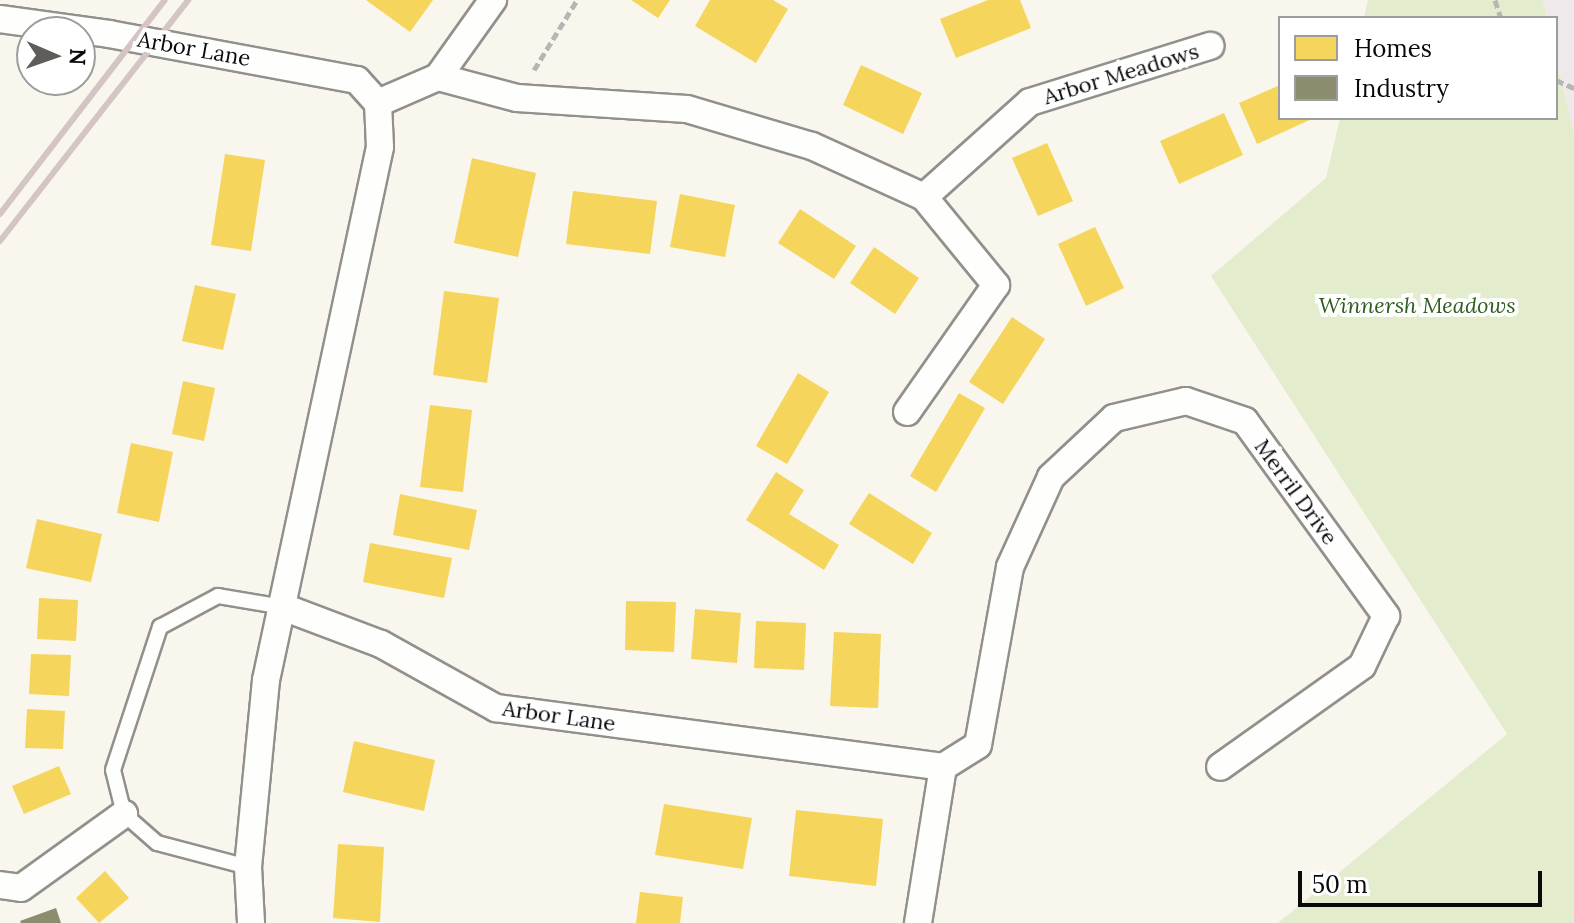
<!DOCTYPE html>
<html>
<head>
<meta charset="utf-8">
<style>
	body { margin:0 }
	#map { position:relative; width:1574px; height:923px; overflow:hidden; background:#f9f6ed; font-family:Lora,serif }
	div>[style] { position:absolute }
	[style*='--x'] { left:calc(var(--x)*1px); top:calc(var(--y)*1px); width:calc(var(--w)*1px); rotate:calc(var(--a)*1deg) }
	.industrial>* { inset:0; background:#efe9eb }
	.green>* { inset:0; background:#e3edce }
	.homes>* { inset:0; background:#f6d55c }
	.industry>* { inset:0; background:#8c8c6e }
	.path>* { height:5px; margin-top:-2.5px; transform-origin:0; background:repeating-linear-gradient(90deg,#b7b6b5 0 8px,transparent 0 12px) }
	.roads { filter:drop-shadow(2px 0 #92908c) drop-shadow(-2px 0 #92908c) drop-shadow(0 2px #92908c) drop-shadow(0 -2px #92908c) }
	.lane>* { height:14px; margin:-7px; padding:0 7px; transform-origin:7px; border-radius:7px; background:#fefefc }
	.street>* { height:26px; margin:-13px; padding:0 13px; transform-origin:13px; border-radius:13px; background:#fefefc }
	.rail>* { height:6px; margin:-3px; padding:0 3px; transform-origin:3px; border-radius:3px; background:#d4c5c4 }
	span { translate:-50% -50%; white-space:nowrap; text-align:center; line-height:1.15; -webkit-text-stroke:8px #fff; paint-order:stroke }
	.street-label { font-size:22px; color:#0a0a0a }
	.park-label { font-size:22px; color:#2f5d1f; font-style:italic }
	.legend { position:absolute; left:1278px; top:16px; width:280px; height:104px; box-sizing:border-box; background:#fff; border:2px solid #9d9d9d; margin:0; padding:10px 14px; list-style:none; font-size:24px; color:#0a0a0a }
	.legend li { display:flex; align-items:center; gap:16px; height:40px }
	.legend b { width:40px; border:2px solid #9d9d9d }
	.north { position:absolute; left:16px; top:16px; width:80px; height:80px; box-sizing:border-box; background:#fff; border:2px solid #9d9d9d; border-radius:50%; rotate:92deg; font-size:22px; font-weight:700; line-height:32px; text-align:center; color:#0a0a0a }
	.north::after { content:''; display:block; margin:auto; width:28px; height:36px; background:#5e5d59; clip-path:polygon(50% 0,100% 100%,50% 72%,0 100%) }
	.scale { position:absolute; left:1298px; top:871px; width:244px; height:36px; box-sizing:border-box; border:4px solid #0a0a0a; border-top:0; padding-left:10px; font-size:24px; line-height:28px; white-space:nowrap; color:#0a0a0a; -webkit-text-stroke:6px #fff; paint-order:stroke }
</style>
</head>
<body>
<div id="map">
	<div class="industrial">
		<div style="clip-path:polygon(1543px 0,1574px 0,1574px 133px,1556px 59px,1556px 18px,1547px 18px)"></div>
	</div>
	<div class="green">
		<div style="clip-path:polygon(1368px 0,1543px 0,1547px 18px,1364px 18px)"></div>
		<div style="clip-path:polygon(1556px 59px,1574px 133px,1574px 923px,1278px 923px,1507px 734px,1211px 276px,1326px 178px,1340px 118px,1556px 118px)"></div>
	</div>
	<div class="homes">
		<div style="clip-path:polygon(366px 0,433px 0,410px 32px)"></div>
		<div style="clip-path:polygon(631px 0,670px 0,658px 18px)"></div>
		<div style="clip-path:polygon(710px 0,773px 0,788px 9px,756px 63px,695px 26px)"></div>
		<div style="clip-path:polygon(988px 0,1020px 0,1031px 28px,956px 58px,940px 19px)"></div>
		<div style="clip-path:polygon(861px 65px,922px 93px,903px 134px,843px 105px)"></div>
		<div style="clip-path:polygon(1280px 85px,1280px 118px,1314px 118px,1257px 144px,1239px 103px)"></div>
		<div style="clip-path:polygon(1224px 113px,1243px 155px,1179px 184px,1160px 141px)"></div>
		<div style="clip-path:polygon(1047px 143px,1073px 201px,1038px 216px,1012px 158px)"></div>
		<div style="clip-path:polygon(225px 154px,265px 160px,251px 251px,211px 245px)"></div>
		<div style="clip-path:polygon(472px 158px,536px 173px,518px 257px,454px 243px)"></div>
		<div style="clip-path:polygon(573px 191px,657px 201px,650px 254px,566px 244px)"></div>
		<div style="clip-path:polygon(680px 194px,735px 205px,725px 257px,670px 247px)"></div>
		<div style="clip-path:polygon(800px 209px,856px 246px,834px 279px,778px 243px)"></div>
		<div style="clip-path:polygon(1095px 227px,1124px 288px,1086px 306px,1058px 244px)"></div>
		<div style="clip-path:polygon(874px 247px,919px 278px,895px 314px,850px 283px)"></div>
		<div style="clip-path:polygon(195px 285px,236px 294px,223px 350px,182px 341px)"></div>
		<div style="clip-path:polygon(444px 291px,499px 298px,487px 383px,433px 375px)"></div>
		<div style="clip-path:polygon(1012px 317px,1045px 339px,1003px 404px,969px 382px)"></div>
		<div style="clip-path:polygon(798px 373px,829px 392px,787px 464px,756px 446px)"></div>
		<div style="clip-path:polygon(183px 381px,215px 388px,204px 441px,172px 434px)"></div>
		<div style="clip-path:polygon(959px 393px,985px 408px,936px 492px,910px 476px)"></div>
		<div style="clip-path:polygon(430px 405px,472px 410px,463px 492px,420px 487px)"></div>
		<div style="clip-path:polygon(131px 443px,173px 452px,159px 522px,117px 513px)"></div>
		<div style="clip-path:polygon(776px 472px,804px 490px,789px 514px,839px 545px,824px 570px,746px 520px)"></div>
		<div style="clip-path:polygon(869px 493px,932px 533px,913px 564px,849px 524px)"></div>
		<div style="clip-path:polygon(400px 494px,477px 510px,469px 550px,393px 535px)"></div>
		<div style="clip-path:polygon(37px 519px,102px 534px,91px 582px,26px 568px)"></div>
		<div style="clip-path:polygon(370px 543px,452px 558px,444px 598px,363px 582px)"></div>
		<div style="clip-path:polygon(39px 598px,78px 600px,76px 641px,37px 639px)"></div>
		<div style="clip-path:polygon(626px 601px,676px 602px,674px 652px,625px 650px)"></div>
		<div style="clip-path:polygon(695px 609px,741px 613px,737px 663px,691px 659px)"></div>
		<div style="clip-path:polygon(756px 621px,806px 623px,804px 670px,754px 668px)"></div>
		<div style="clip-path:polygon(834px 632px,881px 634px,878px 708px,830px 706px)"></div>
		<div style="clip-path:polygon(31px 654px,71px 655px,69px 696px,29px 694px)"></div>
		<div style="clip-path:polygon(27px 709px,65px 711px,63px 749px,25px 748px)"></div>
		<div style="clip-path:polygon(354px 741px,435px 760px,424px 811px,343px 792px)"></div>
		<div style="clip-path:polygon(59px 766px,71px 794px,24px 814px,12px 786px)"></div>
		<div style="clip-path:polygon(664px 804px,752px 818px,743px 869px,655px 855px)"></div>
		<div style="clip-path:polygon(796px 810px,883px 819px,876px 886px,789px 876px)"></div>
		<div style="clip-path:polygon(338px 844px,384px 847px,380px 922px,333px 918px)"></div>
		<div style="clip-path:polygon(105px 871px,129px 898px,99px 923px,76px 898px)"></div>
		<div style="clip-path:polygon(640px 892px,683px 897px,680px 923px,636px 923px)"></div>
	</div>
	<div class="industry">
		<div style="clip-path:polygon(56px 908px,61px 923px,21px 923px,20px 921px)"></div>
	</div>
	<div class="path">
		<div style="--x:1495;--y:0;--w:19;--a:72"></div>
		<div style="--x:534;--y:70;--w:82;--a:-58.4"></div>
		<div style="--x:1556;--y:80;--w:20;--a:24"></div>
	</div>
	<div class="roads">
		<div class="lane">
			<div style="--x:248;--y:867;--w:94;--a:-165.2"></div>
			<div style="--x:157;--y:843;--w:44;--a:-138.7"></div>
			<div style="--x:124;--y:814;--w:45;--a:-104"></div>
			<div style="--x:113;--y:770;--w:151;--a:-71.8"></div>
			<div style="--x:160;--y:627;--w:66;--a:-28.1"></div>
			<div style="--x:218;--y:596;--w:66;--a:9.6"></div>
		</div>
		<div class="street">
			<div style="--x:0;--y:19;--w:110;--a:7.8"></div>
			<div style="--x:109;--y:34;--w:252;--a:10.5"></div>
			<div style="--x:357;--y:80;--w:31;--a:48"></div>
			<div style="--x:378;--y:103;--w:44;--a:87.4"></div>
			<div style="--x:380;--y:147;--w:545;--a:102.07"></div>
			<div style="--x:266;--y:680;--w:188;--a:95.5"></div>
			<div style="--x:248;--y:867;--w:56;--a:86.9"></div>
			<div style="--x:438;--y:77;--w:95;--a:-54.5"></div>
			<div style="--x:378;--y:103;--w:65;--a:-23.4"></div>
			<div style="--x:438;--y:77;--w:82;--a:14.9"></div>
			<div style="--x:517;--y:98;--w:170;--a:3.7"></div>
			<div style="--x:687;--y:109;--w:130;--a:16.5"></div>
			<div style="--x:812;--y:146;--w:123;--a:24.5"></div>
			<div style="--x:924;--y:197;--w:114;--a:50.7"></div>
			<div style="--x:996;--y:285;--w:155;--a:125"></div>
			<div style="--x:924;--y:197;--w:142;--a:-41.9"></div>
			<div style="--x:1030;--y:102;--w:189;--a:-17.3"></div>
			<div style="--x:283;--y:607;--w:105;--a:20.7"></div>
			<div style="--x:381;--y:644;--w:132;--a:29.1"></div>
			<div style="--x:496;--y:708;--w:451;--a:7.5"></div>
			<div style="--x:943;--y:767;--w:41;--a:-32.2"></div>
			<div style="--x:978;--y:745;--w:181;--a:-79.8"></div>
			<div style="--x:1010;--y:567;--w:99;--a:-65.5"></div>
			<div style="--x:1051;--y:477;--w:86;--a:-43.1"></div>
			<div style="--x:1114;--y:418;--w:74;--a:-13.3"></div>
			<div style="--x:1186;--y:401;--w:62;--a:18.7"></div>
			<div style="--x:1245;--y:421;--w:241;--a:54.1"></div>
			<div style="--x:1386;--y:616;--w:55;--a:115.6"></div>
			<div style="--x:1362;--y:666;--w:174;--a:144.6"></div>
			<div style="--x:0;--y:885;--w:21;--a:8"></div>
			<div style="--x:21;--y:888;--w:127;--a:-35.7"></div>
			<div style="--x:918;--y:923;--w:158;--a:-80.9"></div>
		</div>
	</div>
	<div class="rail">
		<div style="--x:0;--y:214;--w:270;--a:-52.4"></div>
		<div style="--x:0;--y:241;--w:306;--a:-52"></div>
	</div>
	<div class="street-label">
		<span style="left:194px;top:49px;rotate:10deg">Arbor Lane</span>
		<span style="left:1121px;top:74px;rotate:-17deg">Arbor Meadows</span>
		<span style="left:1296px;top:492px;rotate:54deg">Merril Drive</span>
		<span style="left:559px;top:716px;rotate:8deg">Arbor Lane</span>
	</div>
	<div class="park-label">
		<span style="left:1417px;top:306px">Winnersh Meadows</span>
	</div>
	<ul class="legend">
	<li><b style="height:22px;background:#f6d55c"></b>Homes</li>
	<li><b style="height:22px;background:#8c8c6e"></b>Industry</li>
	</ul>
	<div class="north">N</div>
	<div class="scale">50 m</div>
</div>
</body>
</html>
